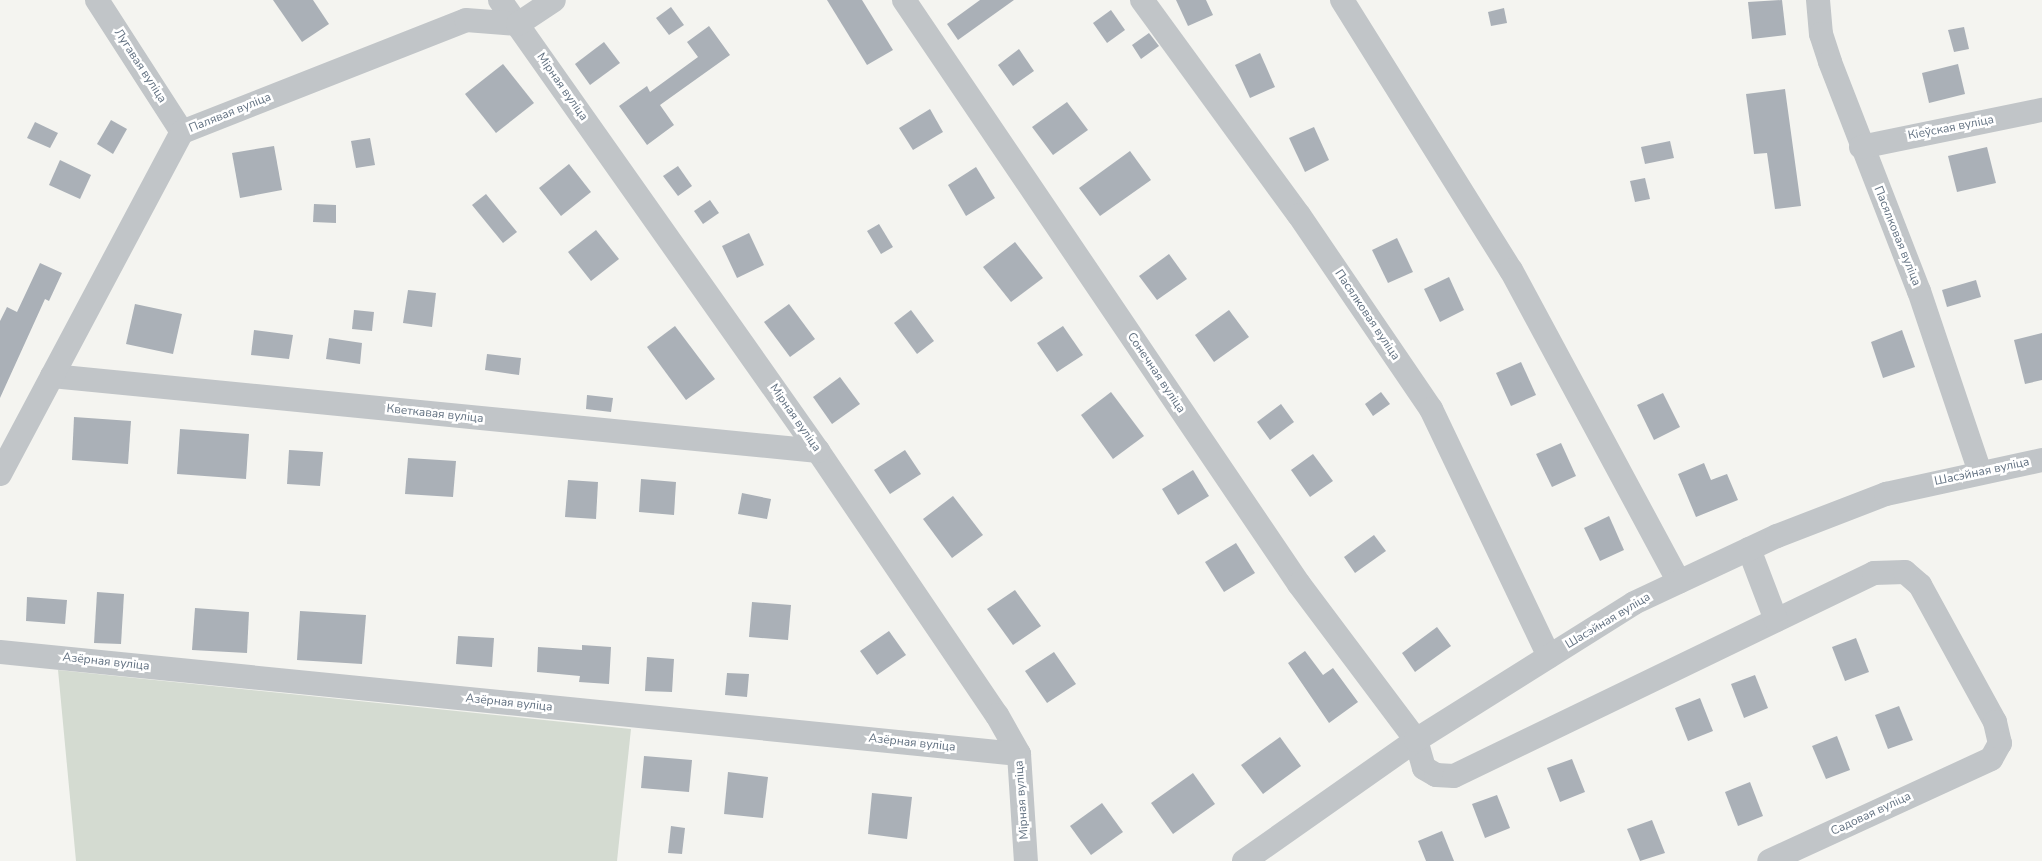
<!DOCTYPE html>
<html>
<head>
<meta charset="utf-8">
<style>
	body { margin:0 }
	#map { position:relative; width:2042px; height:861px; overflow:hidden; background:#f4f4f0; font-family:"Nunito Sans",sans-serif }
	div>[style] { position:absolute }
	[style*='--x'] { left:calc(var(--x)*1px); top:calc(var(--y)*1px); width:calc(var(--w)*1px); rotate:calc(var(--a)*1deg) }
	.green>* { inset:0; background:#d4dbd1 }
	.building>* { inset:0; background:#aab0b7 }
	.minor>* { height:24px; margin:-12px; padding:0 12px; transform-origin:12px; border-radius:12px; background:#c1c5c8 }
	span { translate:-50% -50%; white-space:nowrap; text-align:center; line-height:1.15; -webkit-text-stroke:5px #fff; paint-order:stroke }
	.street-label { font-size:12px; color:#637282 }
</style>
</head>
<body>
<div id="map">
	<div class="green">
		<div style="clip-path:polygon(58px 670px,631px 729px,617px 861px,76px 861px)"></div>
	</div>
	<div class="building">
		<div style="clip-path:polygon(273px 0,313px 0,329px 24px,302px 42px)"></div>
		<div style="clip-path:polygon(827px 0,862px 0,893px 50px,867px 65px)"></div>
		<div style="clip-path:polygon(980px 0,1014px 0,958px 40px,947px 24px)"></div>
		<div style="clip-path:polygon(1176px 0,1206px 0,1213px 15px,1188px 26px)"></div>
		<div style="clip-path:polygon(1782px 0,1786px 35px,1752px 39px,1748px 2px)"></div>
		<div style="clip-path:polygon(671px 7px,684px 25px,669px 35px,656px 18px)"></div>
		<div style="clip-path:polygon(1504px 8px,1507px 23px,1491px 26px,1488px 12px)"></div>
		<div style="clip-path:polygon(1111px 10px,1125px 30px,1107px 43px,1093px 23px)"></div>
		<div style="clip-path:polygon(709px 26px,730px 55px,660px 105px,674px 125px,647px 145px,619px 106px,647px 86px,650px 92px,698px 57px,687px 42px)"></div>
		<div style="clip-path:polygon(1964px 27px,1969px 49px,1954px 52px,1948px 30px)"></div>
		<div style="clip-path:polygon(1149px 33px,1159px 46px,1141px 59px,1132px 45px)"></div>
		<div style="clip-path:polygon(604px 42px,620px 63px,590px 85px,575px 64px)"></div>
		<div style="clip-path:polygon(1019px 49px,1034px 71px,1013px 86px,998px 65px)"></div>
		<div style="clip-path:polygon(1260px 53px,1275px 87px,1250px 98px,1235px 65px)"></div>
		<div style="clip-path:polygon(503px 64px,534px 103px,496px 133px,465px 94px)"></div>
		<div style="clip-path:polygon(1958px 64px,1965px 94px,1929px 103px,1922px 73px)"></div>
		<div style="clip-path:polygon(1785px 89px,1801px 206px,1775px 209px,1767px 153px,1754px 154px,1746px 94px)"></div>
		<div style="clip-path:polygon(1067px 102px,1088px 130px,1053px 155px,1032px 127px)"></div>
		<div style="clip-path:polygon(930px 109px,943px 132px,913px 150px,899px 128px)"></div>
		<div style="clip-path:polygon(111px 120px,127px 129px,113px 154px,97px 144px)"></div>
		<div style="clip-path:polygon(35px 122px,58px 133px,50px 148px,27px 138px)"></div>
		<div style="clip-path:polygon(1314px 127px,1329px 160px,1305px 172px,1289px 138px)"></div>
		<div style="clip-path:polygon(370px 138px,375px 165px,356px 168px,351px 141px)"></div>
		<div style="clip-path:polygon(1670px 141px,1674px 158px,1645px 164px,1641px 147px)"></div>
		<div style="clip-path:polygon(274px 146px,282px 190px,240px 198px,232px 153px)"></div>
		<div style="clip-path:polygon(1987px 147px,1996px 183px,1957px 192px,1948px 156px)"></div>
		<div style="clip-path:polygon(1130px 151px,1151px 180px,1100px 216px,1079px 188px)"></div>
		<div style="clip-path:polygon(60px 160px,91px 175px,80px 199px,49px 185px)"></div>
		<div style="clip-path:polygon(569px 164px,591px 192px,561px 216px,539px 188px)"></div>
		<div style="clip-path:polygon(678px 166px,692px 186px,678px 196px,663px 176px)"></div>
		<div style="clip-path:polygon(976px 167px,995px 198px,966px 216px,948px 185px)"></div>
		<div style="clip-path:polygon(1645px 178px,1650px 199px,1635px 202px,1630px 181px)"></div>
		<div style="clip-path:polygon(486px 194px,517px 232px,503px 243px,472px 205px)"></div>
		<div style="clip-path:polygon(710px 200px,719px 213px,703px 224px,694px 211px)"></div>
		<div style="clip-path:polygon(314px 204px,336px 205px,336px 223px,313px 222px)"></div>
		<div style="clip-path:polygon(879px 224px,893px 247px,881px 254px,867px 231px)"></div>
		<div style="clip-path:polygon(596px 230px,619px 259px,591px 281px,568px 252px)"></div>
		<div style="clip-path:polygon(749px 233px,764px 265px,737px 278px,722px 246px)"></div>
		<div style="clip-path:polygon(1397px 238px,1413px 272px,1388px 283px,1372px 250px)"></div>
		<div style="clip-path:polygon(1015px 242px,1043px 278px,1011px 302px,983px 267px)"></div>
		<div style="clip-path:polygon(1169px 254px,1187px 279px,1157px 300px,1139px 276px)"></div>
		<div style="clip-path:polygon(40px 263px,62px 273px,49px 301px,45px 299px,0 398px,0 321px,7px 307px,17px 312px)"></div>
		<div style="clip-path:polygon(1449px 277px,1464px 310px,1440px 322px,1424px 289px)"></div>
		<div style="clip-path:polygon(1976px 280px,1981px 297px,1947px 307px,1942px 290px)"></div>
		<div style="clip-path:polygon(408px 290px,436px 293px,432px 327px,403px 323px)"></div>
		<div style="clip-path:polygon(135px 304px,182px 314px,173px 354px,126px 344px)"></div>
		<div style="clip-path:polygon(789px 304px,815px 339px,790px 357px,764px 322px)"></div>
		<div style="clip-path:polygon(354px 310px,374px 312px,372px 331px,352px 329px)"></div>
		<div style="clip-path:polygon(911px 310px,934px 341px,917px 354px,894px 323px)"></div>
		<div style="clip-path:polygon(1229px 310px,1249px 337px,1214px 362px,1195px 335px)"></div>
		<div style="clip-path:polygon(675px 326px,715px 379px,686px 400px,647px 347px)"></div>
		<div style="clip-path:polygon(1063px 326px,1083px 355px,1057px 372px,1037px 343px)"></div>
		<div style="clip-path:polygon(254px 330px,293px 335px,289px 359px,251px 355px)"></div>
		<div style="clip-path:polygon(1902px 330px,1915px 367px,1883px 378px,1871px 342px)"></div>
		<div style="clip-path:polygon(2042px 333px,2042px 380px,2025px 384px,2014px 340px)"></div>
		<div style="clip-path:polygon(329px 338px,362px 343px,360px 364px,326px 359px)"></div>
		<div style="clip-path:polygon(487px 354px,521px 358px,519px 375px,485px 370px)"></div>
		<div style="clip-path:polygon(1521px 362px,1536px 395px,1511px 406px,1496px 373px)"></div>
		<div style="clip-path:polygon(840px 377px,860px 404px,832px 424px,813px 397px)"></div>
		<div style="clip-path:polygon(1111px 392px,1144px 436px,1113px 459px,1081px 415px)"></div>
		<div style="clip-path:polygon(1381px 392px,1390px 404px,1373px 416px,1365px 404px)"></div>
		<div style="clip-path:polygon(1663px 393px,1680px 427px,1654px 440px,1637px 405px)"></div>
		<div style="clip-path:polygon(587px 395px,613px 398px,611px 412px,586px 409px)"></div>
		<div style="clip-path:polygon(1281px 404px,1294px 422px,1270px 440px,1257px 422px)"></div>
		<div style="clip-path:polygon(74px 417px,131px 421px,128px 464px,72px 460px)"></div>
		<div style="clip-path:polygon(180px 429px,249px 434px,246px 479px,177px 474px)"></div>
		<div style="clip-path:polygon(1561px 443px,1576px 476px,1552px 487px,1536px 454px)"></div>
		<div style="clip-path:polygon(289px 450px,323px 452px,320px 486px,287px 484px)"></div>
		<div style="clip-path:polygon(905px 450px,921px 474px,890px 494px,874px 470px)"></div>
		<div style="clip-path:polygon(1313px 454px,1333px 481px,1310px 497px,1291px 470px)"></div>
		<div style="clip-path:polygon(408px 458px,456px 461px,453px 497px,405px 494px)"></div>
		<div style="clip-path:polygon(1704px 463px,1711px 480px,1727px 474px,1738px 500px,1696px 517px,1678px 474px)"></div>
		<div style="clip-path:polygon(1193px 470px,1209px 496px,1178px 515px,1162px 489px)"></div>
		<div style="clip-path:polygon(641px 479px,676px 482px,674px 515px,639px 512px)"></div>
		<div style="clip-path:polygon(568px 480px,598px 482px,596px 519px,565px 517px)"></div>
		<div style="clip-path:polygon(742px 493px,771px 499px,767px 519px,738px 514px)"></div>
		<div style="clip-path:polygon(953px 496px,983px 535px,952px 558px,923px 519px)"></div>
		<div style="clip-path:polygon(1609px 516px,1624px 550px,1600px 561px,1584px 528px)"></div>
		<div style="clip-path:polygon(1374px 535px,1386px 551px,1355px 573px,1344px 557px)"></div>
		<div style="clip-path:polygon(1236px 543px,1255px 573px,1224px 592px,1205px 562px)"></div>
		<div style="clip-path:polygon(1015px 590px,1041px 626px,1013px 645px,987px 609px)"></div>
		<div style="clip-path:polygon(97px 592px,124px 594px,121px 644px,94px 643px)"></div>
		<div style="clip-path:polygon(27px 597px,67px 600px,65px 624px,26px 621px)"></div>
		<div style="clip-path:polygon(752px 602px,791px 605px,788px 640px,749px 637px)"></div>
		<div style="clip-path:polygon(195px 608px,249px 612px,247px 653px,192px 650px)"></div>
		<div style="clip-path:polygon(300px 611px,366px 615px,362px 664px,297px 660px)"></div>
		<div style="clip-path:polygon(1437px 627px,1451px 646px,1415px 672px,1402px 653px)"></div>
		<div style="clip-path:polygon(889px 631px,906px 655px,877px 675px,860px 651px)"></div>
		<div style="clip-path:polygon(458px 636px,494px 638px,492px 667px,456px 664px)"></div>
		<div style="clip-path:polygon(1856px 638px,1869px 672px,1845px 681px,1832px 647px)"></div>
		<div style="clip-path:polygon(582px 645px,611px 647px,609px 684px,579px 682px,580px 676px,537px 672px,538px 647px,582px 650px)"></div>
		<div style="clip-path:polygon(1305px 651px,1323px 675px,1333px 668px,1358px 702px,1329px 723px,1288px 663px)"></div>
		<div style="clip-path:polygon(1054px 652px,1076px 684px,1047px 703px,1025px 671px)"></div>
		<div style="clip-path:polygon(647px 657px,674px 659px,672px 692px,645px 691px)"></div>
		<div style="clip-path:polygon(727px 673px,749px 674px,747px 697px,725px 695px)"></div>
		<div style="clip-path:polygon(1755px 675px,1768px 708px,1744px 718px,1731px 684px)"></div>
		<div style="clip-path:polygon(1700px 698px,1713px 731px,1688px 741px,1675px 708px)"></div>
		<div style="clip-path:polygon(1899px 706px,1913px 740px,1888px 749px,1875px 715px)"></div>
		<div style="clip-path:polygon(1837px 736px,1850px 770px,1826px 779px,1812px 746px)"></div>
		<div style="clip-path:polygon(1280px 737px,1301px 766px,1263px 794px,1241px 765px)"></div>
		<div style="clip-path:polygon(644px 756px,692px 760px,689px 792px,641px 788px)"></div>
		<div style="clip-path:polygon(1572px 759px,1585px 792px,1560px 802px,1547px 768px)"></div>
		<div style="clip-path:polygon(728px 772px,768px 777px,763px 818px,724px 814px)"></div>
		<div style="clip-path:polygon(1193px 773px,1215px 804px,1173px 834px,1151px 803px)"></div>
		<div style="clip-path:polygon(1750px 782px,1763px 816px,1738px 826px,1725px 792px)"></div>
		<div style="clip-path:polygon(872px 793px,912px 797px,907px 839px,868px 834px)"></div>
		<div style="clip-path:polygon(1497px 795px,1510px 828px,1485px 838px,1472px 804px)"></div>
		<div style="clip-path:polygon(1102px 803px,1123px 832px,1091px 855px,1070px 826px)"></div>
		<div style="clip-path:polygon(1652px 820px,1665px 853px,1640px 861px,1627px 829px)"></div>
		<div style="clip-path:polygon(671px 826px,685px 828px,682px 854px,668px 853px)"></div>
		<div style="clip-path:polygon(1442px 831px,1454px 861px,1426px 861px,1418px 841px)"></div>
	</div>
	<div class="minor">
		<div style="--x:97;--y:0;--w:157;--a:57.2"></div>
		<div style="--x:500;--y:0;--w:552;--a:54.81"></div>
		<div style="--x:818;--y:451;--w:319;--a:55.9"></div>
		<div style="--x:997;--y:715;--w:45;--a:60.6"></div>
		<div style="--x:1019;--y:754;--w:107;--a:86.3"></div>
		<div style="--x:904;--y:0;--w:705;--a:55.93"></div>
		<div style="--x:1299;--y:584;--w:195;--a:53.1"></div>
		<div style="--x:1416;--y:740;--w:29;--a:74"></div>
		<div style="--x:1424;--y:768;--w:14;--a:30"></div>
		<div style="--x:1436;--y:775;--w:18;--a:3"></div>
		<div style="--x:1454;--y:776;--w:466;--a:-25.8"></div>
		<div style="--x:1874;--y:573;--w:31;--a:-2"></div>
		<div style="--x:1905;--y:572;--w:20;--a:41"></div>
		<div style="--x:1920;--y:585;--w:156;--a:61.3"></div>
		<div style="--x:1995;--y:722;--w:22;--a:77"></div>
		<div style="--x:2000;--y:743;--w:18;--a:119"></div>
		<div style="--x:1991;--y:759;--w:244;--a:155.3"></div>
		<div style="--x:1142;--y:0;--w:266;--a:53.9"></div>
		<div style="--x:1299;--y:215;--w:235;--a:55.8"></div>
		<div style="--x:1431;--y:409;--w:274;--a:64.5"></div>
		<div style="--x:1342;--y:0;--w:319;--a:58"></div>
		<div style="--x:1511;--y:270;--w:354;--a:61.7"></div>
		<div style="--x:1818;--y:0;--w:34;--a:85"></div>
		<div style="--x:1821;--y:34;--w:29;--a:72"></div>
		<div style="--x:1830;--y:62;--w:246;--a:68.8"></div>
		<div style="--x:1919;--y:291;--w:191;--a:71.4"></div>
		<div style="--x:1861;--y:147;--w:185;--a:-11.6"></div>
		<div style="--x:52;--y:376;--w:770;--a:5.59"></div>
		<div style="--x:0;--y:474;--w:387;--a:-62"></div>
		<div style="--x:182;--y:132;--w:305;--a:-21.5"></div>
		<div style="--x:466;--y:20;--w:52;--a:4.4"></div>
		<div style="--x:518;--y:24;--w:43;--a:-33.7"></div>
		<div style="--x:1749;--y:549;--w:76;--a:69.2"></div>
		<div style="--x:0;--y:652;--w:1024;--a:5.72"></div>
		<div style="--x:1244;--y:861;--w:210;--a:-35.1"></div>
		<div style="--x:1416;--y:740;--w:257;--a:-32.1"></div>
		<div style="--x:1634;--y:603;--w:158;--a:-25.1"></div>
		<div style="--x:1777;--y:536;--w:117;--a:-21.1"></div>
		<div style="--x:1886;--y:494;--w:160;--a:-12.3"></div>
	</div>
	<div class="street-label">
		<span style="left:140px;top:66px;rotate:57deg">Лугавая вуліца</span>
		<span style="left:562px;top:87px;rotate:55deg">Мірная вуліца</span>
		<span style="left:230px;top:113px;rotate:-22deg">Палявая вуліца</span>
		<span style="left:1951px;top:128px;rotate:-11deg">Кіеўская вуліца</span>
		<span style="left:1897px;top:236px;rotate:68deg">Пасялковая вуліца</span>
		<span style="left:1367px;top:315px;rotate:56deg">Пасялковая вуліца</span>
		<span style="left:1156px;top:373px;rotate:56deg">Сонечная вуліца</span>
		<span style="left:435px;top:414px;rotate:6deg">Кветкавая вуліца</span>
		<span style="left:795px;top:418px;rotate:55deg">Мірная вуліца</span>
		<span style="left:1982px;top:472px;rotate:-12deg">Шасэйная вуліца</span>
		<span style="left:1608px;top:621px;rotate:-31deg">Шасэйная вуліца</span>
		<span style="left:106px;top:662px;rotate:6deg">Азёрная вуліца</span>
		<span style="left:509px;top:703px;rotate:6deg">Азёрная вуліца</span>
		<span style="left:912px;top:743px;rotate:6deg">Азёрная вуліца</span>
		<span style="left:1022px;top:800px;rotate:-94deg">Мірная вуліца</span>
		<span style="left:1871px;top:814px;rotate:-25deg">Садовая вуліца</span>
	</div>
</div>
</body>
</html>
